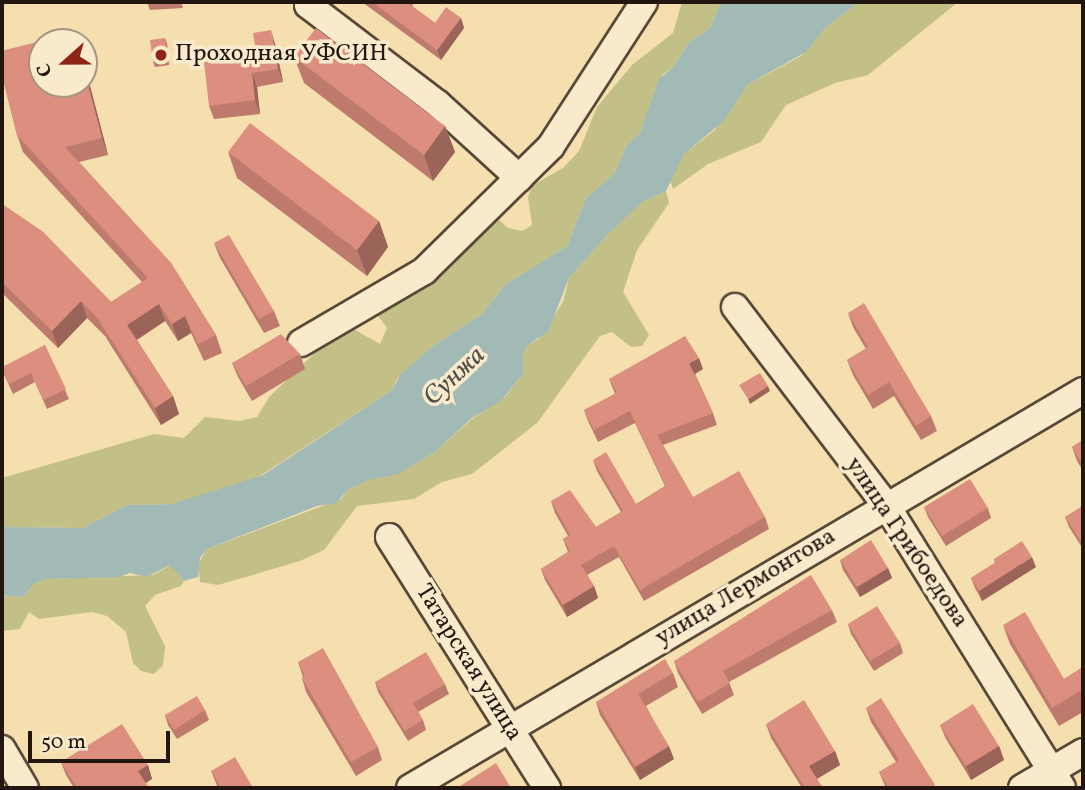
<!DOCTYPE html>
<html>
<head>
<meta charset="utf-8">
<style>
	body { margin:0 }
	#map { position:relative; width:1085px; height:790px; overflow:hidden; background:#f6dfaf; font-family:Vollkorn,serif }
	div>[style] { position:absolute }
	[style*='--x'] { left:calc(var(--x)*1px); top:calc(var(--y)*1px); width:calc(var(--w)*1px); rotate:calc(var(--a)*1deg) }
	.green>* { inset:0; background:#c2c087 }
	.water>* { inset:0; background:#a1bab6 }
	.roads { filter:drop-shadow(2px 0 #584838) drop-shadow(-2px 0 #584838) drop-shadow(0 2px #584838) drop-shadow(0 -2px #584838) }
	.minor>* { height:26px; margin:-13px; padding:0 13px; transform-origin:13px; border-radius:13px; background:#f9eacb }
	.wall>* { inset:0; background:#be7b6d }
	.shaded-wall>* { inset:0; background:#9b6459 }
	.building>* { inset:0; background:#dd8f7f }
	.dots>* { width:19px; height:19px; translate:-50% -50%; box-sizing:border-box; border:4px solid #f9eacb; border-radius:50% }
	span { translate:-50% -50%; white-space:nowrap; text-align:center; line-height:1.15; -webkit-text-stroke:7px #f9eacb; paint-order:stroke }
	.poi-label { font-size:24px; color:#231611 }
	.left { translate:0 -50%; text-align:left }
	.street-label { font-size:24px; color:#231611 }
	.water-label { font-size:26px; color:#4f4f4b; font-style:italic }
	.frame { position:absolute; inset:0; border:4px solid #231611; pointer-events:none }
	.north { position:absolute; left:28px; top:28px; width:70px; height:70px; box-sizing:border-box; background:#f9eacb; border:2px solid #a39581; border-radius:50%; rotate:249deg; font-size:19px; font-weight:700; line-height:28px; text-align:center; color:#231611 }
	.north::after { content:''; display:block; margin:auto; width:24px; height:32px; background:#8f2418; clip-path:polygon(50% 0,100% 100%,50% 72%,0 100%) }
	.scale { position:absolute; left:28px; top:731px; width:142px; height:32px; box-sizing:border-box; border:4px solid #231611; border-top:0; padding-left:9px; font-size:21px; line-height:24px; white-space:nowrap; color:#231611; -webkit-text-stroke:5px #f9eacb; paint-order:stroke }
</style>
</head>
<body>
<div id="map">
	<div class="green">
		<div style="clip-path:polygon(682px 2px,721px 2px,710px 28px,689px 42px,673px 67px,663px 74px,640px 133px,626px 146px,615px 173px,586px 198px,567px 246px,506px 284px,482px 314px,434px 345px,397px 379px,391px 391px,252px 481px,172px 504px,127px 505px,83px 528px,2px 527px,2px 478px,154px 434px,184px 438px,205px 417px,239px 421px,257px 417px,270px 396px,322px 346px,331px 325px,348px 326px,380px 344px,387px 328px,376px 313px,404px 298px,494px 215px,508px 228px,522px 231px,532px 225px,528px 197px,533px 185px,563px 168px,579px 151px,597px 107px,632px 65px,673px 33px)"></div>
		<div style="clip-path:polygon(859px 2px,958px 2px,868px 75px,835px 83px,786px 105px,761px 142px,708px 164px,673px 189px,669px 178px,684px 154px,715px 130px,747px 85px,801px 56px,825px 28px)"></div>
		<div style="clip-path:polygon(666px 191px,669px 203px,637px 250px,623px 292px,649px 335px,642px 346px,631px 347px,612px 332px,600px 336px,537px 423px,472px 474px,442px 482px,414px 499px,357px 506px,324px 550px,300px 561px,218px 585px,200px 582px,198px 564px,207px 549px,341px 499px,349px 489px,368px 479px,404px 470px,435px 452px,472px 419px,505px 397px,524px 373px,522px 356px,528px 345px,539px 339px,563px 302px,569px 278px,617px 224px,642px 202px)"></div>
		<div style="clip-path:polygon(171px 565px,184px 581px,181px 586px,155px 595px,145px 606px,165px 646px,163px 665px,154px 674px,141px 671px,133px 663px,126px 632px,107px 616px,92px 612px,39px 619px,29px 612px,20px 629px,2px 631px,2px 595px,23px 597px,35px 583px,47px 579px,153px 575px)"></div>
	</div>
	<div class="water">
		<div style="clip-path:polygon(721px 2px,859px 2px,825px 28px,806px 52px,747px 85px,724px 121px,684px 154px,666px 191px,642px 202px,609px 233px,569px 278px,548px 332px,528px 345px,522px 356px,524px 373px,501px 401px,472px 418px,435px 452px,398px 474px,368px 480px,349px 489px,336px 503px,317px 506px,207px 549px,200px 558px,198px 577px,184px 581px,170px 565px,147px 577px,130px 573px,119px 577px,47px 579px,35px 583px,23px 597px,2px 595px,2px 527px,83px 528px,127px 505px,172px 504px,263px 475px,391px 391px,401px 374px,434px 345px,482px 314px,506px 284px,567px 246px,586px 198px,615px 173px,626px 146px,640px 133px,659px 79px,673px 67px,689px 42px,710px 28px)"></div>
	</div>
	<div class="roads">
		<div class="minor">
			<div style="--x:311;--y:2;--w:4;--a:135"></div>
			<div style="--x:308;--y:5;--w:163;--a:37.3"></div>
			<div style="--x:438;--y:104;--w:110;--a:42.4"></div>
			<div style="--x:735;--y:307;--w:249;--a:52.7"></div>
			<div style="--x:886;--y:505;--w:333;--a:58.1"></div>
			<div style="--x:301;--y:343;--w:143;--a:-30.3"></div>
			<div style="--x:424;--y:271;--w:178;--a:-44.5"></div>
			<div style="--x:551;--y:146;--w:171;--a:-57.1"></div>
			<div style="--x:389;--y:537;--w:297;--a:57.8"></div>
			<div style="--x:2;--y:749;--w:45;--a:59.5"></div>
			<div style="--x:410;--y:788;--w:781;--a:-30.54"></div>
			<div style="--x:1022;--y:788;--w:71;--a:-30.5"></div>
		</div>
	</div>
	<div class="wall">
		<div style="clip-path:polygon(147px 2px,181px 2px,183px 8px,150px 10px)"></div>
		<div style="clip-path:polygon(234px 2px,256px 2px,235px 4px)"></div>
		<div style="clip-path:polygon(362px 2px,413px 2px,414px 3px,412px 6px,435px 23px,461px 18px,464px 28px,441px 60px)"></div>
		<div style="clip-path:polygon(74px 33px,78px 42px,42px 42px,42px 84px,84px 84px,84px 63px,108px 155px,79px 162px,171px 263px,216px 335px,222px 353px,204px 361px,191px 333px,178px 341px,165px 321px,137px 340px,173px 396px,179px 414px,161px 425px,105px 336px,87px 318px,58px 348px,2px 293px,2px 204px,43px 232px,111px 302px,142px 282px,23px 152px,17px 135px,2px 75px,2px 51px)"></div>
		<div style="clip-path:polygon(165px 38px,167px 43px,169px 65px,155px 67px,153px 62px)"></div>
		<div style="clip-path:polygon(275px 44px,283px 82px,257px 87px,260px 114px,214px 119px,209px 106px,257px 57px)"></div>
		<div style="clip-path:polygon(294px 57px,445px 126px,455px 152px,433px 181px,304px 83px)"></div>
		<div style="clip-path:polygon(228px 152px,379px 221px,388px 247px,367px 276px,237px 178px)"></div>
		<div style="clip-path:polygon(214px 243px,274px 311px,280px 326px,264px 333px,220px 258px)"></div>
		<div style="clip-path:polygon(848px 313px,931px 416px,937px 431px,921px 440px,894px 396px,873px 409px,853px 375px,847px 360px,866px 349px,853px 327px)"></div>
		<div style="clip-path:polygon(45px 345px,69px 399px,47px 409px,35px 382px,13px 394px,2px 370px)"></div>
		<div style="clip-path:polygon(300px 354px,305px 369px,252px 401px,238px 377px,232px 363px)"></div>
		<div style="clip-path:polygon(703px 369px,695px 374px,713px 413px,717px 425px,663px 445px,693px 497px,765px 517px,769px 529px,644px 601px,619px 557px,587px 575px,594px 586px,598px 598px,567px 617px,545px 580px,541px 569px,568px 552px,563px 539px,568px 536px,555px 513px,551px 501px,596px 527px,621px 512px,597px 471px,593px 460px,636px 504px,665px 486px,635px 423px,598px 442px,588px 421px,584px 410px,615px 394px,609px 379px)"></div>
		<div style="clip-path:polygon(1083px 440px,1083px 471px,1077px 461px,1072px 447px)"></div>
		<div style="clip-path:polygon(1083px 506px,1083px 549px,1069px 527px,1065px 517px)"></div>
		<div style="clip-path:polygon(924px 507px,988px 508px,991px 518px,946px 546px,928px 517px)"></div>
		<div style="clip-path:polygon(994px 559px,1036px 567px,982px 601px,975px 588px,971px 578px,995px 563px)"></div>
		<div style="clip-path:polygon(840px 560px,888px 568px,892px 578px,860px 597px,843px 570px)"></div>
		<div style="clip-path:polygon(832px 610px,837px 622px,729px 682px,734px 695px,702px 714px,678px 673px,674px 661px)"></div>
		<div style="clip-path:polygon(848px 624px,900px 643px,903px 653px,874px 671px,851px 634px)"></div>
		<div style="clip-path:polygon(1003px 625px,1064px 679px,1083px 667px,1083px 712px,1059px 726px,1010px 644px)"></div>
		<div style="clip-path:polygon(298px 662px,378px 747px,382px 760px,356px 776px,306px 692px,302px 678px,303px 677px)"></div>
		<div style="clip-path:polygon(673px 673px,678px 687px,646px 706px,674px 759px,640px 780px,600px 715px,596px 702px)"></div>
		<div style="clip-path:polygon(375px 682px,445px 684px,449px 694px,418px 712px,423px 720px,426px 730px,408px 741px,378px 692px)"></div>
		<div style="clip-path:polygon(866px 708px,936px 788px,886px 788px,879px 772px,896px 762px,871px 722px)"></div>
		<div style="clip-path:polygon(205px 710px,209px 720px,177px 739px,168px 725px,165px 715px)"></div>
		<div style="clip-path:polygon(766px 724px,835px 751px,840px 765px,817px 779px,823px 788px,802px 788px,771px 738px)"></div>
		<div style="clip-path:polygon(940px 725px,999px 746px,1004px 760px,971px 780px,946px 739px)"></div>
		<div style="clip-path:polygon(61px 762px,148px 765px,152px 779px,145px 783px,149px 788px,74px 788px,66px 775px)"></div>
		<div style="clip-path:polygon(211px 771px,253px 788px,218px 788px)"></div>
	</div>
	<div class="shaded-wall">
		<div style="clip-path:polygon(461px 18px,464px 28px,441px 60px,437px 50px)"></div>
		<div style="clip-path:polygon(271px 30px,275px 44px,283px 82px,278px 69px)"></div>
		<div style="clip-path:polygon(84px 63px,108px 155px,102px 138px,84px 70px)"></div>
		<div style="clip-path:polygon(252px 73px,257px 87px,260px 114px,255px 100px)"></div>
		<div style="clip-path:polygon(445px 126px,455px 152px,433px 181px,424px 155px)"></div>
		<div style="clip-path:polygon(379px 221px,388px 247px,367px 276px,357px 250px)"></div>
		<div style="clip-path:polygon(81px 301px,87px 318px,58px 348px,52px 331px)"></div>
		<div style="clip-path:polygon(159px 304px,165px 321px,133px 342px,127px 325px)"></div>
		<div style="clip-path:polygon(185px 316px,191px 333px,178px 341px,172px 324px)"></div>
		<div style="clip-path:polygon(699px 358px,703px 369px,693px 375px,689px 363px)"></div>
		<div style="clip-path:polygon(768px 386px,770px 391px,750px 404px,748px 399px)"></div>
		<div style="clip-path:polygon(173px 396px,179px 414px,161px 425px,155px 408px)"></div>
		<div style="clip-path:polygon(1032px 557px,1036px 567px,982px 601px,979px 591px)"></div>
		<div style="clip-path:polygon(888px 568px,892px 578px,860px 597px,857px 587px)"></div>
		<div style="clip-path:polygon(594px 586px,598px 598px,567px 617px,563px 605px)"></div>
		<div style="clip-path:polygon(669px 746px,674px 759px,640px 780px,635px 767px)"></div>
		<div style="clip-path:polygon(999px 746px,1004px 760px,971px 780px,966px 766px)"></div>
		<div style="clip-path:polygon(835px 751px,840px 765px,815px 780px,809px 766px)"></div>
		<div style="clip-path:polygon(148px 765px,152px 779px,143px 785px,138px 771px)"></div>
	</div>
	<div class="building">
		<div style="clip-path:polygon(372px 2px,406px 2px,435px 23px,446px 7px,461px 18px,437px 50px)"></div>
		<div style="clip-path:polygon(316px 28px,445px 126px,424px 155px,294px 57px)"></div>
		<div style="clip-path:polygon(271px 30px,278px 69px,252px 73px,255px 100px,209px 106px,204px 62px,257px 57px,253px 33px)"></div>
		<div style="clip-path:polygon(74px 33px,77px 42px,42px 42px,42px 84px,84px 84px,84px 70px,102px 138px,65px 147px,171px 263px,216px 335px,198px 344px,185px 316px,172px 324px,159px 304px,127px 325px,173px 396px,155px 408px,98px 319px,81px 301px,52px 331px,2px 282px,2px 204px,43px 232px,111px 302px,148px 278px,17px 135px,2px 75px,2px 51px)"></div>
		<div style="clip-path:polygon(165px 38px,168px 60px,153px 62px,150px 40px)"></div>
		<div style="clip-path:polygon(250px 123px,379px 221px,357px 250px,228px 152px)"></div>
		<div style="clip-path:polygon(229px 235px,274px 311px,259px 319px,214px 243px)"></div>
		<div style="clip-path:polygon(864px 303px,931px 416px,916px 426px,889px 382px,868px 395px,847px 360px,868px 347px,848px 313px)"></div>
		<div style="clip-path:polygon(281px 334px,300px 354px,246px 386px,232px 363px)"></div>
		<div style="clip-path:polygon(685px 336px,699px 358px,689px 363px,713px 413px,657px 435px,693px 497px,739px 471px,765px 517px,640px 590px,614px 546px,581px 565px,594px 586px,563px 605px,541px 569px,570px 551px,563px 539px,570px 535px,551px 501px,570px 490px,596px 527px,623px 511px,593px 460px,606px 452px,636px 504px,666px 486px,630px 411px,594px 430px,584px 410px,617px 393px,609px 379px)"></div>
		<div style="clip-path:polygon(45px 345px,66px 389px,43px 400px,31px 373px,9px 384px,2px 369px,2px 367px)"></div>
		<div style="clip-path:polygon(760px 373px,768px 386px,748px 399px,739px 385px)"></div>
		<div style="clip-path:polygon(1083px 440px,1083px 466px,1072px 447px)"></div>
		<div style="clip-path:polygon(970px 479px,988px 508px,942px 536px,924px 507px)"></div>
		<div style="clip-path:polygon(1083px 506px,1083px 545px,1065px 517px)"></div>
		<div style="clip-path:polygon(871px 540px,888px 568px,857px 587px,840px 560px)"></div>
		<div style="clip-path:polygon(1022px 541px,1032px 557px,979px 591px,971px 578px,996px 562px,994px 559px)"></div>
		<div style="clip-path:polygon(811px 575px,832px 610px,723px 671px,730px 683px,698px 702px,674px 661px)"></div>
		<div style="clip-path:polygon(877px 606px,900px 643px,870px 661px,848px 624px)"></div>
		<div style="clip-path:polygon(1025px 612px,1064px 679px,1083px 667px,1083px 689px,1052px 708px,1003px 625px)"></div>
		<div style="clip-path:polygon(323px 648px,378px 747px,351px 762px,302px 678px,305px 676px,298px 662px)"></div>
		<div style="clip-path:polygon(426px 652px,445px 684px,413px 703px,423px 720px,405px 731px,375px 682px)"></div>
		<div style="clip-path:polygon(665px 659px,673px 673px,638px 694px,669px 746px,635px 767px,596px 702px)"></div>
		<div style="clip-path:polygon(197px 696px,205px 710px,174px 730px,165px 715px)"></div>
		<div style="clip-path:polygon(881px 698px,935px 785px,930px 788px,889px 788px,879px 772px,899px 760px,866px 708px)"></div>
		<div style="clip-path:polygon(804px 700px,835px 751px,809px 766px,823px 788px,805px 788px,766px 724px)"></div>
		<div style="clip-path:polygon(973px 704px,999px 746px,966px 766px,940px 725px)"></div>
		<div style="clip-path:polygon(122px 724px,148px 765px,138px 771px,149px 788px,77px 788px,61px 762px)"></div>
		<div style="clip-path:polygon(235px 757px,253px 788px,221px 788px,211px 771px)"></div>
		<div style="clip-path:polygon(496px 763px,511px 788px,457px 788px)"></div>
	</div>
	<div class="dots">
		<div style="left:161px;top:55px;background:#8f2418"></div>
	</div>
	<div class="poi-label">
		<span class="left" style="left:175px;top:55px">Проходная УФСИН</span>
	</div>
	<div class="street-label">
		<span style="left:906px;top:543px;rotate:56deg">улица Грибоедова</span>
		<span style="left:746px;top:588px;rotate:-31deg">улица Лермонтова</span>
		<span style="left:468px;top:663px;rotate:58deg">Татарская улица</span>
	</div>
	<div class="water-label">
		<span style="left:455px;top:377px;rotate:-43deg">Сунжа</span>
	</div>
	<div class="frame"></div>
	<div class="north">С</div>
	<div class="scale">50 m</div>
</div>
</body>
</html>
